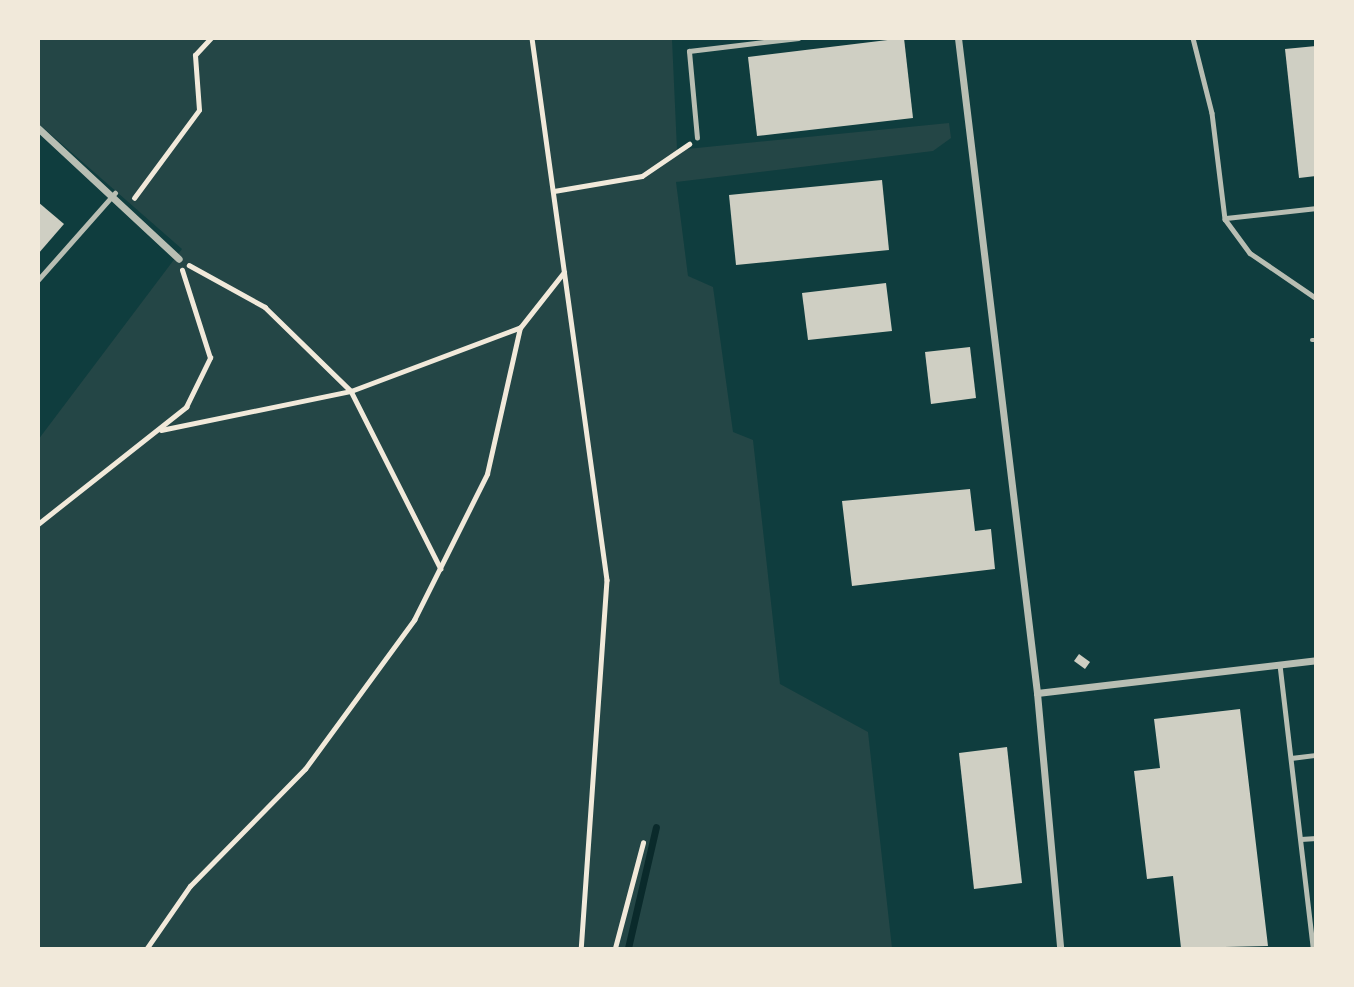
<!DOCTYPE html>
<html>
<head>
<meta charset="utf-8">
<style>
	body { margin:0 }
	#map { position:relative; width:1354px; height:987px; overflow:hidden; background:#0f3d3e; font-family:Signika,sans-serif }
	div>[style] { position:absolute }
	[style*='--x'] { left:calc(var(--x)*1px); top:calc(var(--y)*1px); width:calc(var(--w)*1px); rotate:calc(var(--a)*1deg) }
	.green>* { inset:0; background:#244646 }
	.stream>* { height:7px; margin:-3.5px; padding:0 3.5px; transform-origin:3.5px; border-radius:3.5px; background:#0a2a2b }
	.building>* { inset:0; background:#cfcfc3 }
	.path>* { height:4.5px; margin:-2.25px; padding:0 2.25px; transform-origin:2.25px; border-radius:2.25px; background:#f1e9da }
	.service>* { height:4.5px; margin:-2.25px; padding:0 2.25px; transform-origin:2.25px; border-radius:2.25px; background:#b8beb3 }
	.minor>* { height:7px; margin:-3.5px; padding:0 3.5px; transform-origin:3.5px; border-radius:3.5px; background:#b8beb3 }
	span { translate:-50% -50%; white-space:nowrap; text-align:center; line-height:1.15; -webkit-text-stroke:7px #f1e9da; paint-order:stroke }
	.frame { position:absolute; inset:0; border:40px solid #f1e9da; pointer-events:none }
</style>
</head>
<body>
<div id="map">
	<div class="green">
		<div style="clip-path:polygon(39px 39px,672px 39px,677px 150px,949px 123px,951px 138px,933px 151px,676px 182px,688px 276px,713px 287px,733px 432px,753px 440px,780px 684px,868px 732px,892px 948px,39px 948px,38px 440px,182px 249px,39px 124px)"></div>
	</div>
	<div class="stream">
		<div style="--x:628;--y:948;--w:124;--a:-77"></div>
	</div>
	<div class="building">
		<div style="clip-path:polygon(904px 38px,913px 118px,757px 136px,748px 57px)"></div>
		<div style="clip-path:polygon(1316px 46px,1316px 176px,1299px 178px,1285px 49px)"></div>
		<div style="clip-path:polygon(882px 180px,889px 250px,736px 265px,729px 195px)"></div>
		<div style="clip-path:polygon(38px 202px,64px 224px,38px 254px)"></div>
		<div style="clip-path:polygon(886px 283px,892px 331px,808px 340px,802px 293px)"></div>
		<div style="clip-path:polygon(970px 347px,976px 398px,931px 404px,925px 352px)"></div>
		<div style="clip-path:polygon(970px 489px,975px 531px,991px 529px,995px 569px,852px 586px,842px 501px)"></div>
		<div style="clip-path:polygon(1079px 654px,1090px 662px,1085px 669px,1074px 661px)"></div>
		<div style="clip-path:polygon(1240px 709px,1268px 946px,1181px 948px,1173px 876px,1147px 879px,1134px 771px,1160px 768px,1154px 719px)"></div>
		<div style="clip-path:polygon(1007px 747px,1022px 883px,974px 889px,959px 753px)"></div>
	</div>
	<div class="path">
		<div style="--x:532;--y:38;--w:547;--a:82.12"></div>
		<div style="--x:607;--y:580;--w:369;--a:94"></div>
		<div style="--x:554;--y:191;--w:89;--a:-9.7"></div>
		<div style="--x:642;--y:176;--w:57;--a:-34.2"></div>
		<div style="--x:134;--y:198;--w:109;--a:-53.5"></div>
		<div style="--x:199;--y:110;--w:55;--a:-94.2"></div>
		<div style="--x:195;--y:55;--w:23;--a:-47"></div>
		<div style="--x:189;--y:265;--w:87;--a:28.9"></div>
		<div style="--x:265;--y:307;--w:120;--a:44.3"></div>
		<div style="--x:351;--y:391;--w:179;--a:-20.6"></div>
		<div style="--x:161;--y:430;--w:194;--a:-11.6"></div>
		<div style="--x:351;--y:391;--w:199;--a:63.2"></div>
		<div style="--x:38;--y:524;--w:189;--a:-38.3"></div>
		<div style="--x:186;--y:407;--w:55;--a:-63.9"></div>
		<div style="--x:210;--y:358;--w:92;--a:-107.7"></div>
		<div style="--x:147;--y:948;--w:75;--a:-55.3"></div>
		<div style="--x:190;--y:886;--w:164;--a:-45.5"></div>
		<div style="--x:305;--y:769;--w:185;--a:-53.8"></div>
		<div style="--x:414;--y:620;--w:163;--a:-63.4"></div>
		<div style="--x:487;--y:474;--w:150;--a:-77.3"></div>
		<div style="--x:520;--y:328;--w:71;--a:-51.8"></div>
		<div style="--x:615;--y:948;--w:109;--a:-75.1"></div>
	</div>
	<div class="service">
		<div style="--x:1193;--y:38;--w:77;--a:75.8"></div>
		<div style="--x:1212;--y:113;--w:107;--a:83"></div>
		<div style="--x:1225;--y:219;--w:42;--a:53.7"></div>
		<div style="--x:1250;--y:253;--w:80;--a:34.3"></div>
		<div style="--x:697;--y:138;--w:87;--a:-95.3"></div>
		<div style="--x:689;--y:51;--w:110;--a:-6.8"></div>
		<div style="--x:1226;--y:218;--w:91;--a:-6.3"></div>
		<div style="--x:38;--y:280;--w:116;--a:-48.5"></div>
		<div style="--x:1312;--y:340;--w:4;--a:0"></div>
		<div style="--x:1280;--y:665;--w:285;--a:83.3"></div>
		<div style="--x:1291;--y:758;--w:25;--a:-7"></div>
		<div style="--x:1301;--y:839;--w:15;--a:-4"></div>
	</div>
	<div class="minor">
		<div style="--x:958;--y:38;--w:660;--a:83.12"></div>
		<div style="--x:1037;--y:693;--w:256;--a:84.8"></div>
		<div style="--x:38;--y:128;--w:192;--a:42.9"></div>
		<div style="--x:1037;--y:693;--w:281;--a:-6.7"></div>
	</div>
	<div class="frame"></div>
</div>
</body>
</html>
